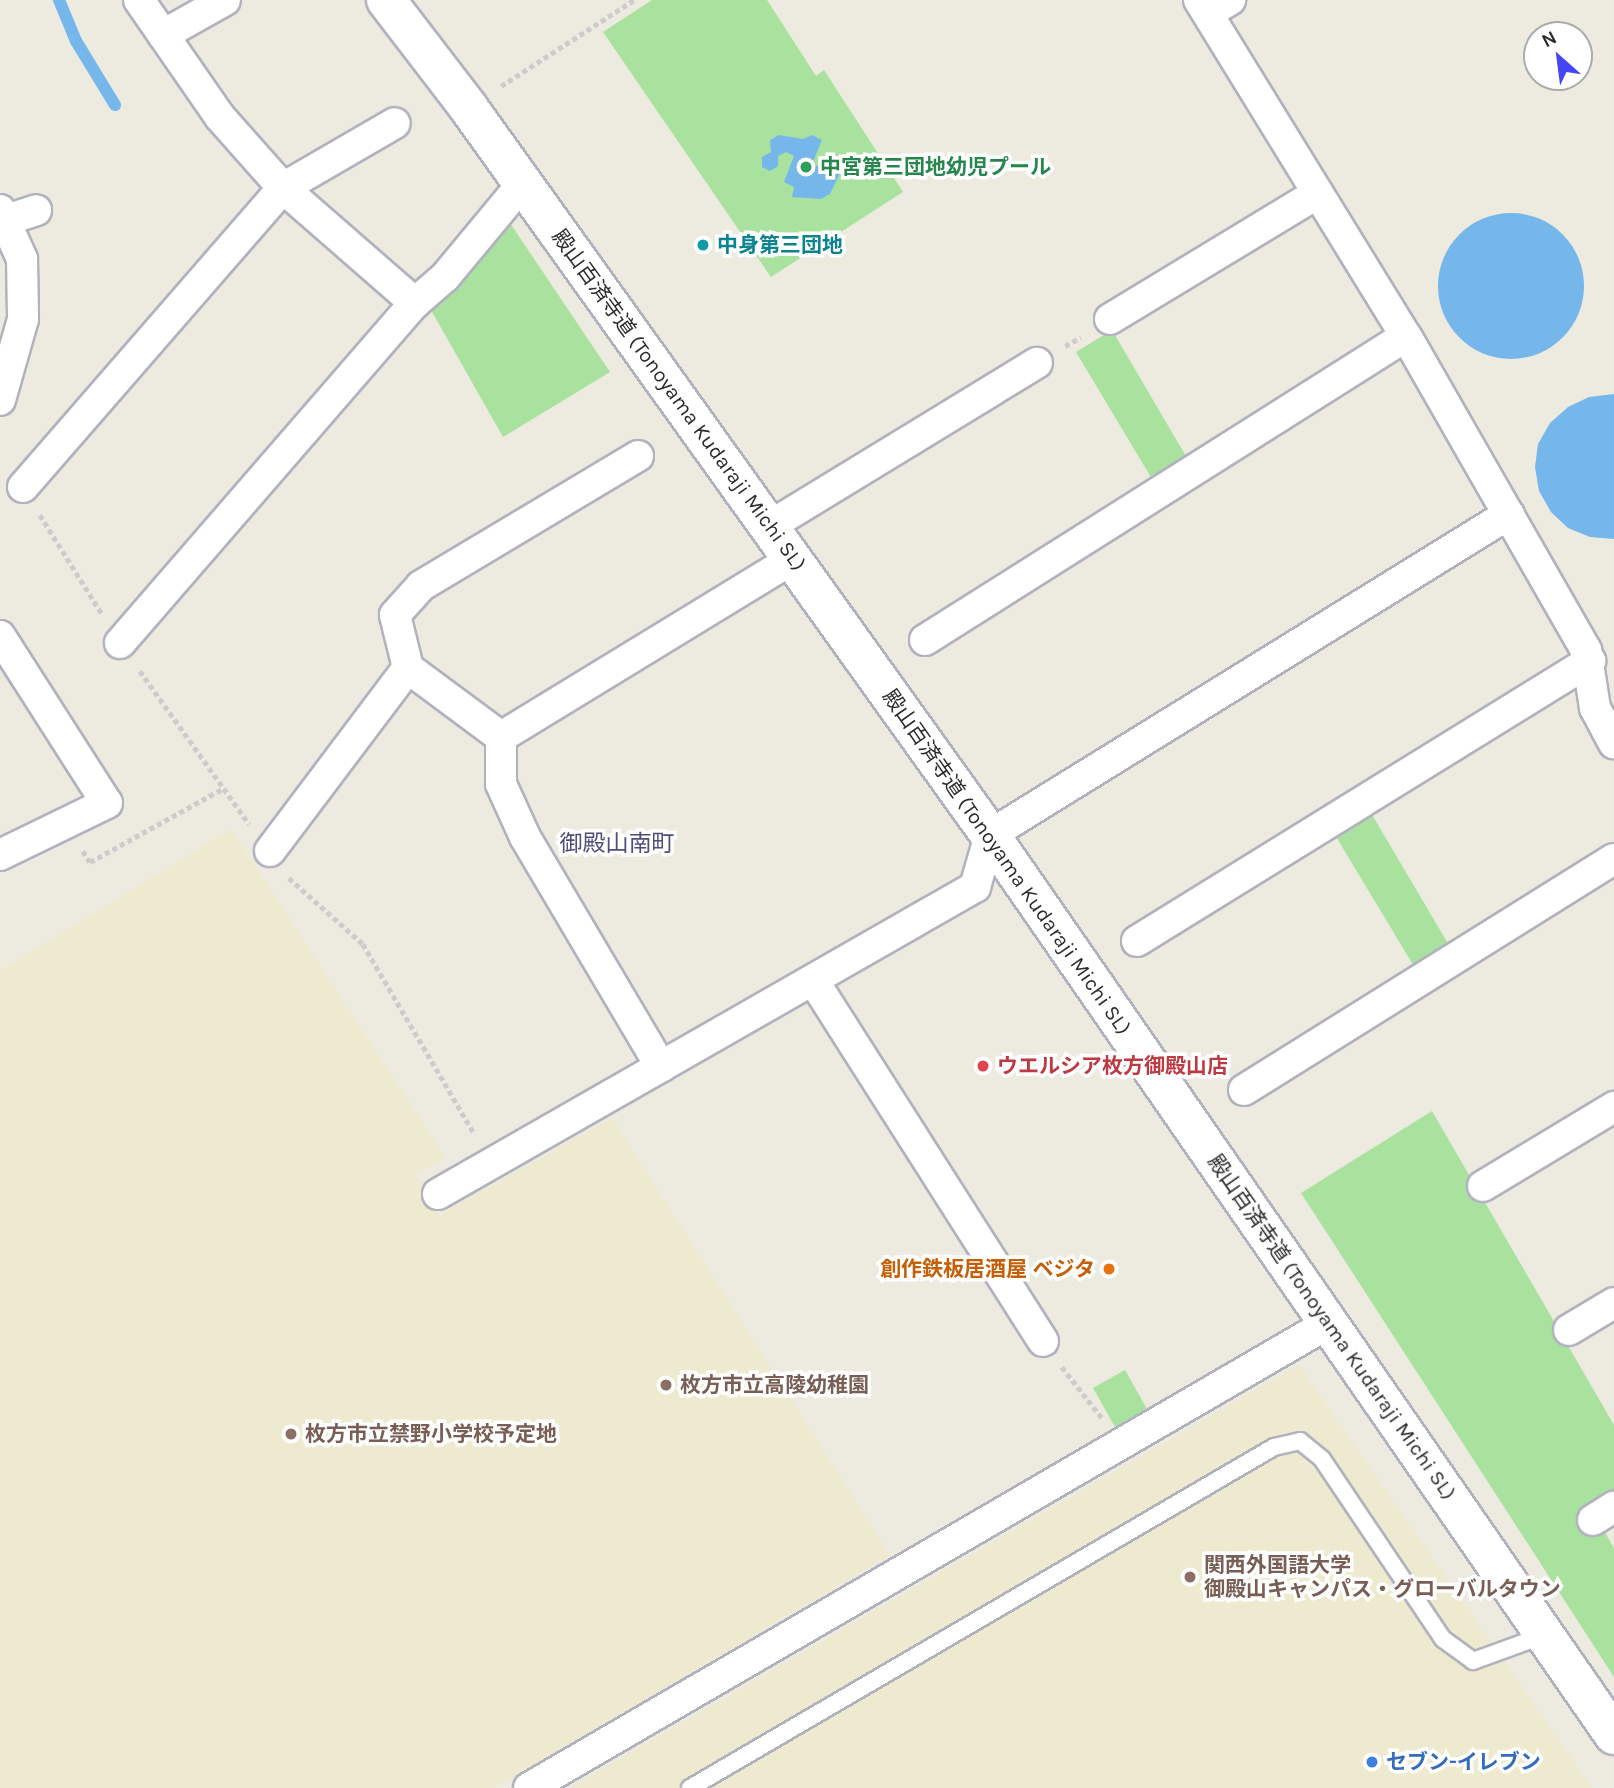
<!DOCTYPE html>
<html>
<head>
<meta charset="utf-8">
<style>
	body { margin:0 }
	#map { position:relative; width:1614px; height:1788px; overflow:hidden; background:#edeadf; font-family:Karla,"Noto Sans JP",sans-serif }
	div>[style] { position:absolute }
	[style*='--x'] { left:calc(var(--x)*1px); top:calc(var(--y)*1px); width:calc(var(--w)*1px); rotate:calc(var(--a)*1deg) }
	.education>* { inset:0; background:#eeeacf }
	.green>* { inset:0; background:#a8e29e }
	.water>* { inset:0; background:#76b7eb }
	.round { border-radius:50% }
	.stream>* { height:12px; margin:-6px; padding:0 6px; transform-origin:6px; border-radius:6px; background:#76b7eb }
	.path>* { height:4.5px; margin-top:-2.25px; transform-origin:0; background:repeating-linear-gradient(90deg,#ccc 0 5px,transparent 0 8.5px) }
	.roads { filter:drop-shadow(2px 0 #b2b2bf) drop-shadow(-2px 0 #b2b2bf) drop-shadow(0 2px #b2b2bf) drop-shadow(0 -2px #b2b2bf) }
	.service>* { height:16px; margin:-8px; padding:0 8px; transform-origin:8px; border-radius:8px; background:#fff }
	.minor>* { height:30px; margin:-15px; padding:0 15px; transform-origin:15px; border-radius:15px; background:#fff }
	.tertiary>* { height:38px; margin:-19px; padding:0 19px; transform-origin:19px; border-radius:19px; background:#fff }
	.dots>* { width:19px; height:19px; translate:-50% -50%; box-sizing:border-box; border:4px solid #fff; border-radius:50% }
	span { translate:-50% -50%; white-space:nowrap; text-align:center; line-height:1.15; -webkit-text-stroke:7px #fff; paint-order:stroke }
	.leisure-label { font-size:21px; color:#27864d; font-weight:700 }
	.left { translate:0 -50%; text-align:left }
	.culture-label { font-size:21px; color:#0d838f; font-weight:700 }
	.street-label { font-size:21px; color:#2c2c2c }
	.health-label { font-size:21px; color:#be3a42; font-weight:700 }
	.food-label { font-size:21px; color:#c56008; font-weight:700 }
	.right { translate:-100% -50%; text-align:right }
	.education-label { font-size:21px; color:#785e54; font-weight:700 }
	.shop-label { font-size:21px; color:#366cbe; font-weight:700 }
	.neighbourhood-label { font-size:23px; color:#4e4d7c }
	.north { position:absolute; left:1523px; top:21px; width:70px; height:70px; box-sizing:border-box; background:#fff; border:2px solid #ababab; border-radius:50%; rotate:332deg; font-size:19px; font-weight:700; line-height:28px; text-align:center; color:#2c2c2c }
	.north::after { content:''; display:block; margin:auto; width:24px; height:32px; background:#4545f5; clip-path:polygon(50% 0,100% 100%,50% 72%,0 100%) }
</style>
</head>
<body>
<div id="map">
	<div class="education">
		<div style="clip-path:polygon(231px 829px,445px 1157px,416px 1174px,441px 1215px,612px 1118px,890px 1555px,493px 1788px,0 1788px,0 971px)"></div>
		<div style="clip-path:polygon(1299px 1365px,1592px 1788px,570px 1788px)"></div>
	</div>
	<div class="green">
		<div style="clip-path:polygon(652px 0,767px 0,816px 76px,824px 70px,903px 192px,771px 277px,603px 32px)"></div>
		<div style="clip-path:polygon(510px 223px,610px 372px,503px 437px,431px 310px)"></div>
		<div style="clip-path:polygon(1112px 330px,1187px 458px,1152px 479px,1076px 352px)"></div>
		<div style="clip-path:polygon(1371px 813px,1450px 947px,1415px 968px,1335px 835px)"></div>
		<div style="clip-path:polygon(1432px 1111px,1614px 1425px,1614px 1492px,1590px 1507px,1614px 1548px,1614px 1677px,1301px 1193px)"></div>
		<div style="clip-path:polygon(1125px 1370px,1147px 1409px,1115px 1427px,1093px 1388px)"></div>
	</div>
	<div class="water">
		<div style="clip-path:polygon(779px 135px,803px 139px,812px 135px,822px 140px,812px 164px,823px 168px,831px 164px,842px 169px,830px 194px,821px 199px,792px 197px,794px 187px,784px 182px,794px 156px,786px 152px,778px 156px,778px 166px,770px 171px,762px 167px,762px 157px,771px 152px,770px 140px)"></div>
		<div class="round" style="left:1438px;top:213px;width:146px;height:146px"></div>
		<div style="clip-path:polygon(1614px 394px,1614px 539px,1590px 537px,1568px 528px,1551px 512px,1539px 491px,1535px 467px,1538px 444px,1550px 423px,1568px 407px,1589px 397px)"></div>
	</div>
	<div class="stream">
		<div style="--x:59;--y:0;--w:44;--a:67.5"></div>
		<div style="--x:76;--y:41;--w:75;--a:58.6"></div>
	</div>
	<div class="path">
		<div style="--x:501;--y:86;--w:158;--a:-32.9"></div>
		<div style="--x:1065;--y:346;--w:18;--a:-29"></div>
		<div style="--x:40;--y:515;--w:117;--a:57.9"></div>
		<div style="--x:140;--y:671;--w:188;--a:54.5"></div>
		<div style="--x:83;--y:851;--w:13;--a:58"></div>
		<div style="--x:90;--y:862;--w:151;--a:-28.9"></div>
		<div style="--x:289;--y:878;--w:99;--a:41.7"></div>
		<div style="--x:363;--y:944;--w:221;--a:59.6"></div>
		<div style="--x:1062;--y:1367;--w:65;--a:51.9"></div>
	</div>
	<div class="roads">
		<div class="service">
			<div style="--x:690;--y:1788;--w:676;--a:-30.28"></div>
			<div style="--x:1274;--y:1447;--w:27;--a:-13"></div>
			<div style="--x:1300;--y:1441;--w:28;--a:39"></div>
			<div style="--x:1322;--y:1459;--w:217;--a:56.1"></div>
			<div style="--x:1443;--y:1639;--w:37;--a:36"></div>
			<div style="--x:1473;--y:1661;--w:77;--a:-19.9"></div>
		</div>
		<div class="minor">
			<div style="--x:139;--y:0;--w:142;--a:55.3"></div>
			<div style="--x:220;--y:117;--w:95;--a:48.4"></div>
			<div style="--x:283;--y:188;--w:175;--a:41.1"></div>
			<div style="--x:1199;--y:0;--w:400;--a:58.4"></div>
			<div style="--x:1409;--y:341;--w:356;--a:60.2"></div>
			<div style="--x:1586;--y:650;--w:59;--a:81.2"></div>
			<div style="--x:1595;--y:708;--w:40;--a:62"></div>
			<div style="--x:1208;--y:13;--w:26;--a:-31"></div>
			<div style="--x:163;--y:35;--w:71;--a:-29.4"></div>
			<div style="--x:0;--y:210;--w:54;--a:65.8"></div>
			<div style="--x:22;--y:259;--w:60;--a:89"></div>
			<div style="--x:23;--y:319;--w:84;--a:105.9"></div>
			<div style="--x:0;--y:222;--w:38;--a:-18"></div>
			<div style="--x:1110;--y:319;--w:243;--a:-31.2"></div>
			<div style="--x:638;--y:456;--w:253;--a:149.1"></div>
			<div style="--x:421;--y:586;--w:39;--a:132"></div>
			<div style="--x:395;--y:615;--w:55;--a:76.2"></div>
			<div style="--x:408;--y:668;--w:116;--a:36.6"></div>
			<div style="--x:501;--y:737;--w:342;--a:-31.4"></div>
			<div style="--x:23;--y:487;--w:396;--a:-49"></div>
			<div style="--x:283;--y:188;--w:129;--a:-30.1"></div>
			<div style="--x:768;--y:527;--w:315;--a:-31.4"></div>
			<div style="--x:0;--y:636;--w:198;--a:57.4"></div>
			<div style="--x:107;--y:803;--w:119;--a:154.1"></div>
			<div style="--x:925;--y:640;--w:569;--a:-32.29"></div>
			<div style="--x:120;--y:643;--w:450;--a:-49.1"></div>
			<div style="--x:415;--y:303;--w:40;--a:-41"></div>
			<div style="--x:445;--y:277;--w:122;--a:-50.3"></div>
			<div style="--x:501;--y:737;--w:47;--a:90"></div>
			<div style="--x:501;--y:784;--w:58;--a:65.6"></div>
			<div style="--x:525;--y:837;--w:267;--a:59.4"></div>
			<div style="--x:270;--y:851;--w:229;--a:-53"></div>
			<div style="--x:1137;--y:941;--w:533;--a:-31.72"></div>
			<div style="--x:813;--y:980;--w:428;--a:57.5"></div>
			<div style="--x:1244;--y:1090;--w:436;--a:-32"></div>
			<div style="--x:1483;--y:1186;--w:153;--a:-31.1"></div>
			<div style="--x:438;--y:1194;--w:619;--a:-29.76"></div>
			<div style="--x:975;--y:887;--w:54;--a:-73.9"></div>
			<div style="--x:990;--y:835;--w:610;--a:-31.74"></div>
			<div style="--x:1569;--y:1330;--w:52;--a:-31"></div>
			<div style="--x:1593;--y:1520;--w:25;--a:-32"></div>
			<div style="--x:529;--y:1788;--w:925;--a:-30.17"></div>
		</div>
		<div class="tertiary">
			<div style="--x:386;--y:0;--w:135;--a:52.5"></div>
			<div style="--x:468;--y:107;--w:896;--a:54.36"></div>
			<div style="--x:990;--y:835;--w:1095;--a:55.27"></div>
		</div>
	</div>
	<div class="dots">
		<div style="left:806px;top:167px;background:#2e9e5b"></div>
		<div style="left:703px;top:245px;background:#0f9aa8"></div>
		<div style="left:983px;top:1066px;background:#e0444e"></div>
		<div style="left:1109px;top:1269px;background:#e8710a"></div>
		<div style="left:666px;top:1385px;background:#8d6e63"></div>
		<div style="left:291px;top:1434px;background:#8d6e63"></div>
		<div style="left:1190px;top:1577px;background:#8d6e63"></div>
		<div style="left:1372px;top:1762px;background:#3f7fe0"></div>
	</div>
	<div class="leisure-label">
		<span class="left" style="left:820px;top:167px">中宮第三団地幼児プール</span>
	</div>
	<div class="culture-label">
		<span class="left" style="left:717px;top:245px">中身第三団地</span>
	</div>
	<div class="street-label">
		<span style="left:679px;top:400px;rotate:54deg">殿山百済寺道 (Tonoyama Kudaraji Michi SL)</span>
		<span style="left:1007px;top:862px;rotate:55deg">殿山百済寺道 (Tonoyama Kudaraji Michi SL)</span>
		<span style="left:1332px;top:1327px;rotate:55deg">殿山百済寺道 (Tonoyama Kudaraji Michi SL)</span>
	</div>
	<div class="health-label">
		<span class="left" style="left:997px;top:1066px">ウエルシア枚方御殿山店</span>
	</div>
	<div class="food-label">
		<span class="right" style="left:1095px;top:1269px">創作鉄板居酒屋 ベジタ</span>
	</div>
	<div class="education-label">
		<span class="left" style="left:680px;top:1385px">枚方市立高陵幼稚園</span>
		<span class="left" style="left:305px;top:1434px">枚方市立禁野小学校予定地</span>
		<span class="left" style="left:1204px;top:1577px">関西外国語大学<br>御殿山キャンパス・グローバルタウン</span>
	</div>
	<div class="shop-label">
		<span class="left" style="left:1386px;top:1762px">セブン-イレブン</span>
	</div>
	<div class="neighbourhood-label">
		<span style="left:617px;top:844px">御殿山南町</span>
	</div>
	<div class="north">N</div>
</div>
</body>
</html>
